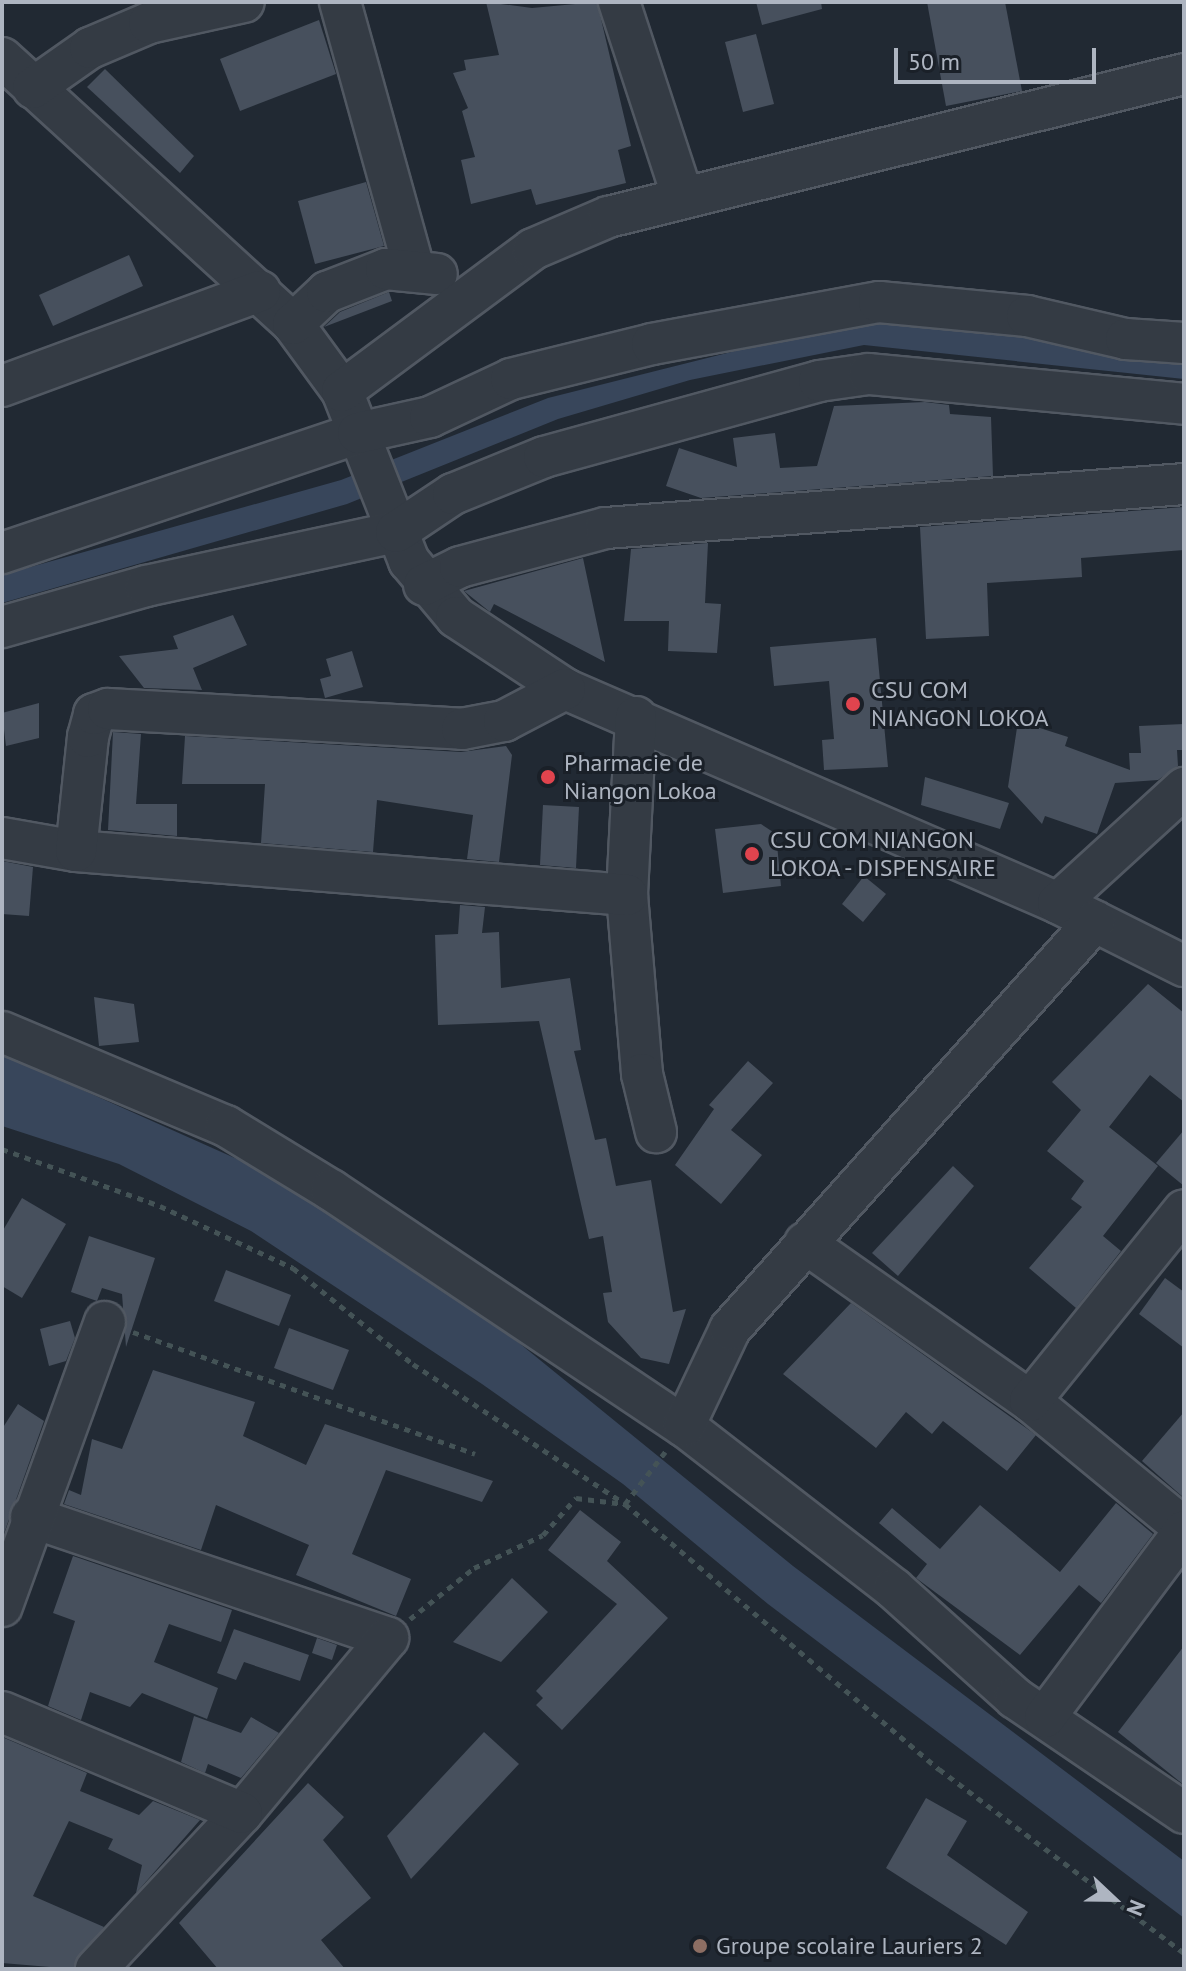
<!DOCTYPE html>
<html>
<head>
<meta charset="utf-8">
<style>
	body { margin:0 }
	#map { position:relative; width:1186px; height:1971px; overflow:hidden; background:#212933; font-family:"PT Sans",sans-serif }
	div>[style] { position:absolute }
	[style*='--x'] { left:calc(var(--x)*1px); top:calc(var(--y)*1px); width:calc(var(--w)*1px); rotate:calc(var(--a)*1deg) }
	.water>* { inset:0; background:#38465b }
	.building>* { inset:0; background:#47505d }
	.path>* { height:5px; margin-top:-2.5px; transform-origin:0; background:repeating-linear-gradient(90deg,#445356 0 6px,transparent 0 12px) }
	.roads { filter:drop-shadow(2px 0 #515862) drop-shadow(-2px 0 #515862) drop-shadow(0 2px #515862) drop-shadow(0 -2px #515862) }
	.minor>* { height:40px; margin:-20px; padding:0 20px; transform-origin:20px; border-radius:20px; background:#343b44 }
	.dots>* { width:22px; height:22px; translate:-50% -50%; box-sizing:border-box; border:4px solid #1a2028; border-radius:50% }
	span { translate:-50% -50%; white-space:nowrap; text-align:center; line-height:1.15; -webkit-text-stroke:6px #1a2028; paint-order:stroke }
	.poi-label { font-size:24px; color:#aeb5c1 }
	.left { translate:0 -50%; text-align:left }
	.frame { position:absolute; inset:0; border:4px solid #aeb5c1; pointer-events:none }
	.north { position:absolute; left:1074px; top:1859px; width:80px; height:80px; -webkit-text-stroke:6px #1a2028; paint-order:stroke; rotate:112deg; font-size:22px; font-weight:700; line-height:32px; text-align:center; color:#aeb5c1 }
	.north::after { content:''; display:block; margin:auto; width:28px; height:36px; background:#aeb5c1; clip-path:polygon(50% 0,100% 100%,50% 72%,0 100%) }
	.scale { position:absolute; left:894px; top:48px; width:202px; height:36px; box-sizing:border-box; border:4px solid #aeb5c1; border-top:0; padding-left:10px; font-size:24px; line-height:28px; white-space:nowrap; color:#aeb5c1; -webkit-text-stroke:6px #1a2028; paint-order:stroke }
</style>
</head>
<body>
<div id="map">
	<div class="water">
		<div style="clip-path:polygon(867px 318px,1184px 357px,1184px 379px,864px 345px,690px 380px,558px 419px,347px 504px,2px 603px,2px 575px,341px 480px,548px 398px)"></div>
		<div style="clip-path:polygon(2px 1054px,284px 1180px,508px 1334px,793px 1566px,1184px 1861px,1184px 1918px,768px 1604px,623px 1484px,482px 1384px,251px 1231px,119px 1164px,2px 1126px)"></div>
	</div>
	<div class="building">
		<div style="clip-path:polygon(486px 2px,532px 8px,597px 2px,631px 146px,618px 150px,626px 183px,536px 205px,531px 189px,471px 204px,461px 160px,475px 157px,462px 111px,468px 108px,453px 73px,466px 70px,464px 60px,499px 55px)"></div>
		<div style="clip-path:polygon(756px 2px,821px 2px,822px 9px,762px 25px)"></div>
		<div style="clip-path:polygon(927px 2px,1005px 2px,1022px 91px,946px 106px)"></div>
		<div style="clip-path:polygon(319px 20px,336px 74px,240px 111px,220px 59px)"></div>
		<div style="clip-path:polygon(756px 34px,774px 104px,743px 112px,725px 42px)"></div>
		<div style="clip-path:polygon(105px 69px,194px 156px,180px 173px,87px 87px)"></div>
		<div style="clip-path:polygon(366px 182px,384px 246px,315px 264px,298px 201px)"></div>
		<div style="clip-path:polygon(129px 255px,143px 286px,53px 326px,39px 295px)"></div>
		<div style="clip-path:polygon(389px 292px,392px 301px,324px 327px,340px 312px)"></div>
		<div style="clip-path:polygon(925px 402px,949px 405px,950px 414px,991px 417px,993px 476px,701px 498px,666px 486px,679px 448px,737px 467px,733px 438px,775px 433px,780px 468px,817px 466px,834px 406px)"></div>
		<div style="clip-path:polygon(1184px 507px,1184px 550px,1081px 558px,1082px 577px,987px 583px,989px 636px,926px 639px,920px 527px)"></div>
		<div style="clip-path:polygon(708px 543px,705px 603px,721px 604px,717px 653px,668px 651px,669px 621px,624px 621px,631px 549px)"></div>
		<div style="clip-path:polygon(583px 558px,605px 662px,494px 604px,490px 612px,464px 591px)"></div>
		<div style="clip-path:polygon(233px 615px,247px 645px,193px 668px,202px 690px,144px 688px,119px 656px,178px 649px,173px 636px)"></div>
		<div style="clip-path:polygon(876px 638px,888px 767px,824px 770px,822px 740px,834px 739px,829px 681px,774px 686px,770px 647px)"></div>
		<div style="clip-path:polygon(352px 651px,363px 687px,325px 698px,320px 679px,331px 676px,326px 659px)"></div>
		<div style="clip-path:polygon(39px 703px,39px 738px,6px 746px,2px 713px)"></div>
		<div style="clip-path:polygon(1018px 721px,1068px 737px,1065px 746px,1130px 770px,1129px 753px,1141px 753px,1139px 726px,1184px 724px,1184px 750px,1177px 750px,1178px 766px,1158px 780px,1115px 783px,1097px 834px,1045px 816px,1042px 824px,1008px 787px)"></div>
		<div style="clip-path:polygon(113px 732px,141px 734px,136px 804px,177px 804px,177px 836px,108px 830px)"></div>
		<div style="clip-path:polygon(185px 736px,461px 752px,506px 746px,512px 755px,499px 862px,467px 859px,473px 815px,377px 800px,373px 852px,261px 843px,265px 784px,182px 784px)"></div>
		<div style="clip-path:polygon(925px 777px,1009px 803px,1000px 829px,921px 805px)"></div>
		<div style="clip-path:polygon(543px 805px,579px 807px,576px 868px,540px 865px)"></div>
		<div style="clip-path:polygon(761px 824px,776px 834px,781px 886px,723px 893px,715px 829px)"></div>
		<div style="clip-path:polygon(2px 861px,33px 867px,29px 916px,2px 914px)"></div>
		<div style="clip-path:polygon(864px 876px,886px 894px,863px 922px,842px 904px)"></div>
		<div style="clip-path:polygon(460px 905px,485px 907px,482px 933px,499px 932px,501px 988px,570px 978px,581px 1050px,574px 1051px,595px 1140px,606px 1138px,616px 1186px,651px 1180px,673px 1312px,686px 1309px,669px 1364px,641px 1358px,608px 1322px,603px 1293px,612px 1292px,603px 1236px,589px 1239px,539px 1021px,438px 1025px,435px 935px,458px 934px)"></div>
		<div style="clip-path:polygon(1148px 984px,1184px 1013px,1184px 1102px,1150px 1075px,1109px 1127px,1158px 1166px,1103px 1236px,1121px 1251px,1076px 1308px,1029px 1268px,1082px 1207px,1071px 1199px,1084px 1181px,1047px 1151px,1081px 1110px,1052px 1082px)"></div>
		<div style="clip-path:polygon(94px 997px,134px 1004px,139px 1042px,99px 1046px)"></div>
		<div style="clip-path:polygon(748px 1061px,773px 1083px,731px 1130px,762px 1155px,721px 1204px,675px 1165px,714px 1109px,709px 1105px)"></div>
		<div style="clip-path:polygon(1184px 1130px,1184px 1186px,1156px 1163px)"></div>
		<div style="clip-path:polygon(953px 1166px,974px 1186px,898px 1276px,872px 1253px)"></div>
		<div style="clip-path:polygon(22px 1198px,66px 1224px,22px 1298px,2px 1286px,2px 1232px)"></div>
		<div style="clip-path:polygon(89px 1236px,155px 1258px,126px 1347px,122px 1294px,102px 1288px,97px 1301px,71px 1292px)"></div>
		<div style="clip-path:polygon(226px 1270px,291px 1295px,279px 1326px,214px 1301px)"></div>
		<div style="clip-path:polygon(1165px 1278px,1184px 1292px,1184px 1348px,1139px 1314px)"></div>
		<div style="clip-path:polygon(851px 1303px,1036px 1435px,1007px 1471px,943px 1421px,932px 1434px,906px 1412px,876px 1448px,783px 1374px)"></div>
		<div style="clip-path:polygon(70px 1321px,75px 1338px,66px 1361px,49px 1366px,40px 1329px)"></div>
		<div style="clip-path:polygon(289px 1328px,349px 1350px,333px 1390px,274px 1368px)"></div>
		<div style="clip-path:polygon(153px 1370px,255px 1402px,243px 1436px,306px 1465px,325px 1424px,493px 1481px,482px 1502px,386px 1470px,352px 1554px,411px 1579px,396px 1616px,296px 1575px,309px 1545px,216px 1505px,201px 1550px,64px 1504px,69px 1490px,81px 1495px,92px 1439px,122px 1449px)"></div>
		<div style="clip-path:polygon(18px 1404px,44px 1421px,2px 1539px,2px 1429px)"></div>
		<div style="clip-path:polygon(1184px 1412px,1184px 1498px,1142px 1461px)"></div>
		<div style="clip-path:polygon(1116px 1503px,1153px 1534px,1101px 1603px,1079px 1585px,1020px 1655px,916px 1578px,927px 1564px,879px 1523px,892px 1508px,940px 1549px,980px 1505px,1060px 1572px)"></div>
		<div style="clip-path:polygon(580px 1510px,621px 1542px,607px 1561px,668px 1618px,562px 1730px,536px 1705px,543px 1698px,536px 1691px,617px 1604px,548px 1550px)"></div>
		<div style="clip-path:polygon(73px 1556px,232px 1610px,221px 1642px,169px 1624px,154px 1662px,218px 1688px,207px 1719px,142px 1693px,130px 1707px,90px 1692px,81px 1720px,48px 1706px,75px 1621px,53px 1613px)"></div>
		<div style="clip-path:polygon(512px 1578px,548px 1612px,501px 1662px,453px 1642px)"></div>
		<div style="clip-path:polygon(234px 1629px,309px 1655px,300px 1681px,244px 1662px,236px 1680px,217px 1673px)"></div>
		<div style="clip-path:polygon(317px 1638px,337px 1645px,332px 1660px,312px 1653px)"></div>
		<div style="clip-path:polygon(1184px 1646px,1184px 1785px,1118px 1732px)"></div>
		<div style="clip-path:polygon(194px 1716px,241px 1733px,251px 1717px,279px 1733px,241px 1778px,208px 1764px,205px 1773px,181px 1762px)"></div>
		<div style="clip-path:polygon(484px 1732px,519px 1764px,411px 1879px,387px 1836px)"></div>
		<div style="clip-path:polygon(2px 1737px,87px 1773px,80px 1791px,139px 1815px,153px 1801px,200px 1820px,136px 1893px,142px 1865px,108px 1849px,113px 1839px,69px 1821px,33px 1896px,104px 1927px,74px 1969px,2px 1963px)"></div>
		<div style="clip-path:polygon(308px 1783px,344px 1817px,323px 1840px,371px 1898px,321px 1940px,345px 1969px,218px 1969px,179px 1923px)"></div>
		<div style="clip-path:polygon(926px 1798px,967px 1821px,947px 1855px,1028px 1912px,1006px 1945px,886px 1868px)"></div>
	</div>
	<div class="path">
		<div style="--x:2;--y:1149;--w:168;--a:19.8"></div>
		<div style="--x:160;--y:1206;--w:147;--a:25"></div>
		<div style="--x:293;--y:1268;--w:154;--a:38.7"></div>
		<div style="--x:413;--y:1364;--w:254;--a:33.4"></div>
		<div style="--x:625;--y:1504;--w:411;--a:40.2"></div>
		<div style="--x:939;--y:1769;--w:306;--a:36.9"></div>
		<div style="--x:133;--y:1332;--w:363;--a:19.6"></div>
		<div style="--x:410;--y:1619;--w:82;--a:-38.6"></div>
		<div style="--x:474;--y:1568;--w:76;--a:-25.6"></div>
		<div style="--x:543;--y:1535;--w:50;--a:-48.3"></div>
		<div style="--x:576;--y:1498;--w:49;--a:7"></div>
		<div style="--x:625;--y:1504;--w:66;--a:-52.4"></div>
	</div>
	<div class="roads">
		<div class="minor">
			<div style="--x:340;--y:2;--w:277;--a:74.5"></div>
			<div style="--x:619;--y:2;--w:203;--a:71.9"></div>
			<div style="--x:2;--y:58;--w:394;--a:42.4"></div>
			<div style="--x:293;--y:324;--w:83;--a:53.8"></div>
			<div style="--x:342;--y:391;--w:183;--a:68.5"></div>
			<div style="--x:409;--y:561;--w:73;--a:50"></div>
			<div style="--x:456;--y:617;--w:131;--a:33.4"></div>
			<div style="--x:565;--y:689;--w:537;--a:23.46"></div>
			<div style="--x:1058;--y:903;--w:141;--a:26.6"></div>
			<div style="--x:33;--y:88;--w:70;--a:-35.1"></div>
			<div style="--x:90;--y:48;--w:64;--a:-23"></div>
			<div style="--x:149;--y:23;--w:97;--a:-12.5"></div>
			<div style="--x:293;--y:324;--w:47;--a:-43.3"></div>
			<div style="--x:327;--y:292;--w:63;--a:-21.3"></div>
			<div style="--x:386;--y:269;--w:51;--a:5.6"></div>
			<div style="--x:2;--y:386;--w:275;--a:-20.2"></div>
			<div style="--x:342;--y:391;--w:238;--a:-36.6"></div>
			<div style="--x:533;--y:249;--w:82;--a:-23.1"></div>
			<div style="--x:608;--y:217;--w:593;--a:-13.94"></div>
			<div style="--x:2;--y:553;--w:376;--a:-18.6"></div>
			<div style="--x:358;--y:433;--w:74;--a:-12.5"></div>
			<div style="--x:430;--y:417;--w:89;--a:-25.1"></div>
			<div style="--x:511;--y:379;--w:145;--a:-13.9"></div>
			<div style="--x:652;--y:344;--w:231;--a:-10.5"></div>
			<div style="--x:879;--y:302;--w:149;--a:5.4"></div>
			<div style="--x:1027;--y:316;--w:102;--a:13.1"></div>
			<div style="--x:1126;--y:339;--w:58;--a:3.9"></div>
			<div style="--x:424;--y:585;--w:40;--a:-26.6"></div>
			<div style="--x:460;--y:567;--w:151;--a:-15"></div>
			<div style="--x:606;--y:528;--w:580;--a:-4.35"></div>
			<div style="--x:2;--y:627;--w:150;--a:-15.9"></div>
			<div style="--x:146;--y:586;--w:256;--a:-12.2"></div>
			<div style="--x:396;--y:532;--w:69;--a:-33.7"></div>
			<div style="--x:453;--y:494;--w:98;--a:-22.1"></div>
			<div style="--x:544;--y:457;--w:285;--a:-15.4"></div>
			<div style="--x:819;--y:381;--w:50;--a:-8"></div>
			<div style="--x:869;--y:374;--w:316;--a:5.4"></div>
			<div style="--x:636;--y:717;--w:178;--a:92.9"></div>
			<div style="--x:627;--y:895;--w:180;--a:85.2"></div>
			<div style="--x:642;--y:1074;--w:60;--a:76.4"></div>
			<div style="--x:2;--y:838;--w:75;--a:10"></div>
			<div style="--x:76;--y:851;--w:553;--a:4.57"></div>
			<div style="--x:76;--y:851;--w:115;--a:-84"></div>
			<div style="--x:88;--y:737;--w:24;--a:-75"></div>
			<div style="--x:94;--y:714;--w:15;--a:-20"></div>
			<div style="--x:108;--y:709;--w:355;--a:3.2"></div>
			<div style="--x:462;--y:729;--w:43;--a:-10.8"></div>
			<div style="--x:504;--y:721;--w:69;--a:-27.7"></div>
			<div style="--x:1058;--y:903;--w:171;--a:-42.4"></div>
			<div style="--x:2;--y:1032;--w:243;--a:22.8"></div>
			<div style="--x:226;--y:1126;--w:123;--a:31.4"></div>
			<div style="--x:331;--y:1190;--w:425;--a:33.8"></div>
			<div style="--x:684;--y:1426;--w:266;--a:37.8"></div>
			<div style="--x:894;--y:1589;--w:163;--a:42"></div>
			<div style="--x:1015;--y:1698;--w:204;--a:34.2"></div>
			<div style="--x:805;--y:1243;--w:275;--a:35.1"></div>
			<div style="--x:1030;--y:1401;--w:200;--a:39.5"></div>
			<div style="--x:1030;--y:1401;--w:245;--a:-51.1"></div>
			<div style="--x:684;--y:1426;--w:107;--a:-64.6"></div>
			<div style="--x:730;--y:1329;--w:547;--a:-48.18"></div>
			<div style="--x:31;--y:1517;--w:377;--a:18.7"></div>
			<div style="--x:388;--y:1638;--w:228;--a:129.8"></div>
			<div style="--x:242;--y:1813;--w:214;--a:133.1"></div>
			<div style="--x:2;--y:1606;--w:302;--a:-70.1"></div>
			<div style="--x:2;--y:1712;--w:260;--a:22.8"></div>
			<div style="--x:1045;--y:1717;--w:232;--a:-53.2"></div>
		</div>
	</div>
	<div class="dots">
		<div style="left:853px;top:704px;background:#e0444e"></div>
		<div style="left:548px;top:777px;background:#e0444e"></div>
		<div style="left:752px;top:854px;background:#e0444e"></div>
		<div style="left:700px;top:1946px;background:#8d6e63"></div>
	</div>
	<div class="poi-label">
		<span class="left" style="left:871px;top:704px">CSU COM<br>NIANGON LOKOA</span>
		<span class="left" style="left:564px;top:777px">Pharmacie de<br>Niangon Lokoa</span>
		<span class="left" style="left:770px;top:854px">CSU COM NIANGON<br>LOKOA - DISPENSAIRE</span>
		<span class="left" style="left:716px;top:1946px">Groupe scolaire Lauriers 2</span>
	</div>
	<div class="frame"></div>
	<div class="north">N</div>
	<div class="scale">50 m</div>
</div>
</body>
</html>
